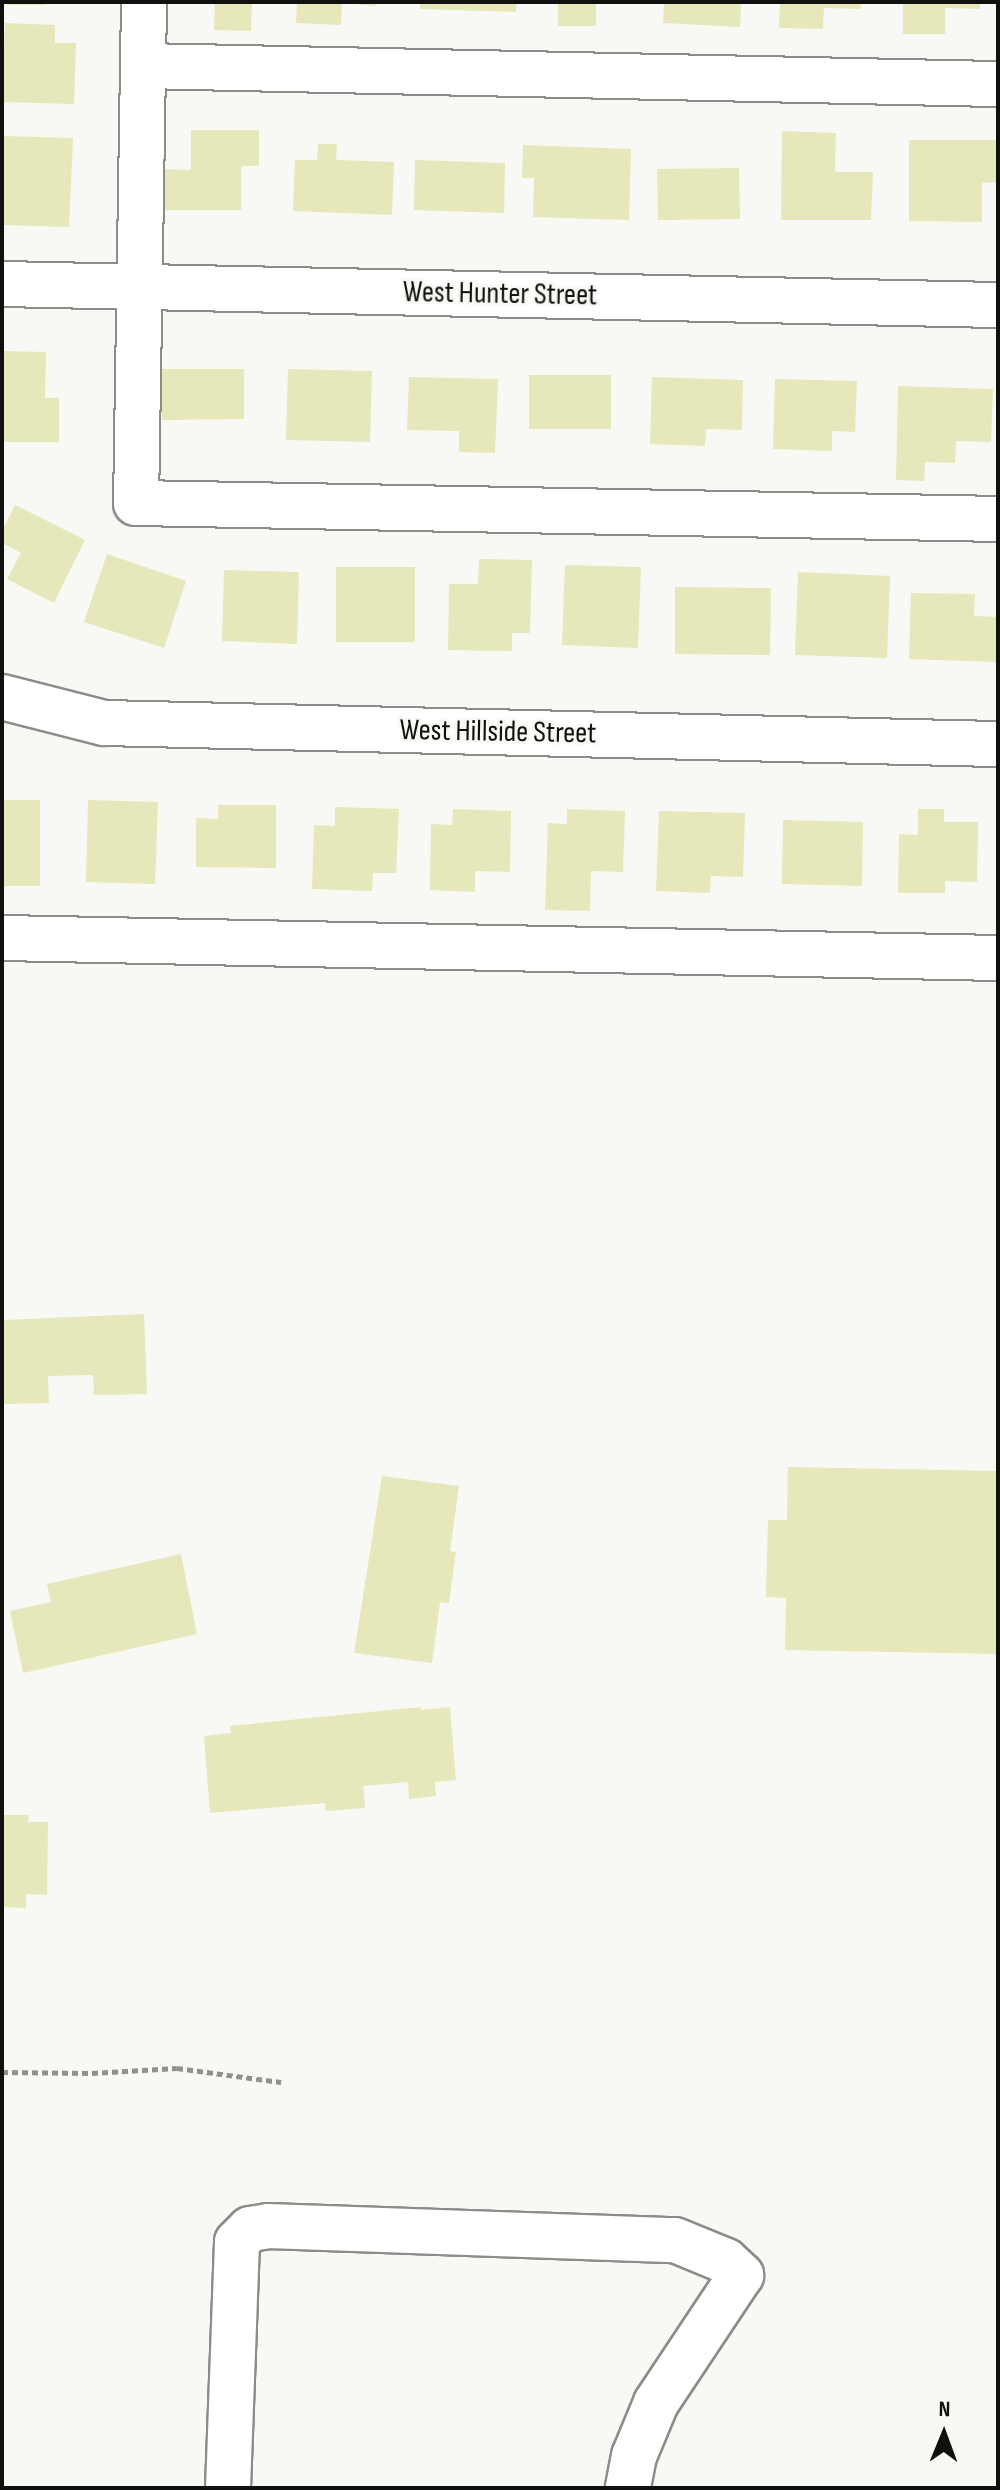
<!DOCTYPE html>
<html>
<head>
<meta charset="utf-8">
<style>
	body { margin:0 }
	#map { position:relative; width:1000px; height:2490px; overflow:hidden; background:#f8f8f4; font-family:"Sofia Sans Condensed",sans-serif }
	div>[style] { position:absolute }
	[style*='--x'] { left:calc(var(--x)*1px); top:calc(var(--y)*1px); width:calc(var(--w)*1px); rotate:calc(var(--a)*1deg) }
	.building>* { inset:0; background:#e6e8bb }
	.path>* { height:5px; margin-top:-2.5px; transform-origin:0; background:repeating-linear-gradient(90deg,#90908d 0 6px,transparent 0 10px) }
	.roads { filter:drop-shadow(2px 0 #8c8c88) drop-shadow(-2px 0 #8c8c88) drop-shadow(0 2px #8c8c88) drop-shadow(0 -2px #8c8c88) }
	.minor>* { height:44px; margin:-22px; padding:0 22px; transform-origin:22px; border-radius:22px; background:#fff }
	span { translate:-50% -50%; white-space:nowrap; text-align:center; line-height:1.15; -webkit-text-stroke:6px #f8f8f4; paint-order:stroke }
	.street-label { font-size:30px; color:#10100e }
	.frame { position:absolute; inset:0; border:4px solid #10100e; pointer-events:none }
	.north { position:absolute; left:904px; top:2394px; width:80px; height:80px; -webkit-text-stroke:6px #f8f8f4; paint-order:stroke; rotate:1deg; font-size:22px; font-weight:700; line-height:32px; text-align:center; color:#10100e }
	.north::after { content:''; display:block; margin:auto; width:28px; height:36px; background:#10100e; clip-path:polygon(50% 0,100% 100%,50% 72%,0 100%) }
</style>
</head>
<body>
<div id="map">
	<div class="building">
		<div style="clip-path:polygon(7px 2px,44px 2px,44px 5px,7px 5px)"></div>
		<div style="clip-path:polygon(215px 2px,252px 2px,251px 31px,214px 30px)"></div>
		<div style="clip-path:polygon(297px 2px,342px 2px,341px 25px,296px 23px)"></div>
		<div style="clip-path:polygon(354px 2px,377px 2px,376px 6px,354px 4px)"></div>
		<div style="clip-path:polygon(420px 2px,517px 2px,516px 12px,420px 9px)"></div>
		<div style="clip-path:polygon(558px 2px,596px 2px,596px 26px,558px 26px)"></div>
		<div style="clip-path:polygon(664px 2px,741px 2px,740px 27px,663px 23px)"></div>
		<div style="clip-path:polygon(780px 2px,861px 2px,861px 9px,824px 8px,823px 29px,779px 28px)"></div>
		<div style="clip-path:polygon(903px 2px,980px 2px,980px 9px,945px 8px,945px 34px,903px 34px)"></div>
		<div style="clip-path:polygon(5px 23px,55px 25px,55px 43px,76px 43px,74px 104px,2px 102px)"></div>
		<div style="clip-path:polygon(191px 130px,259px 130px,259px 166px,241px 166px,241px 210px,158px 210px,159px 169px,191px 170px)"></div>
		<div style="clip-path:polygon(782px 131px,836px 133px,835px 172px,873px 172px,871px 220px,781px 220px)"></div>
		<div style="clip-path:polygon(3px 136px,73px 138px,69px 227px,2px 225px)"></div>
		<div style="clip-path:polygon(909px 140px,998px 140px,998px 182px,982px 183px,982px 222px,909px 221px)"></div>
		<div style="clip-path:polygon(318px 144px,337px 144px,336px 160px,394px 162px,392px 215px,293px 211px,295px 160px,317px 160px)"></div>
		<div style="clip-path:polygon(523px 145px,631px 149px,629px 220px,533px 217px,534px 178px,522px 178px)"></div>
		<div style="clip-path:polygon(415px 160px,505px 163px,504px 213px,414px 210px)"></div>
		<div style="clip-path:polygon(739px 168px,740px 219px,658px 220px,657px 169px)"></div>
		<div style="clip-path:polygon(2px 351px,46px 352px,45px 398px,59px 398px,59px 442px,2px 442px)"></div>
		<div style="clip-path:polygon(162px 369px,244px 369px,244px 419px,162px 420px)"></div>
		<div style="clip-path:polygon(288px 369px,372px 371px,370px 442px,286px 440px)"></div>
		<div style="clip-path:polygon(529px 375px,611px 375px,611px 429px,529px 429px)"></div>
		<div style="clip-path:polygon(409px 377px,498px 379px,495px 453px,459px 452px,459px 431px,407px 430px)"></div>
		<div style="clip-path:polygon(652px 377px,743px 380px,742px 430px,706px 429px,705px 446px,650px 444px)"></div>
		<div style="clip-path:polygon(775px 379px,857px 381px,855px 432px,832px 431px,832px 451px,773px 449px)"></div>
		<div style="clip-path:polygon(898px 386px,993px 389px,991px 442px,956px 441px,955px 463px,925px 462px,924px 481px,896px 480px)"></div>
		<div style="clip-path:polygon(15px 505px,85px 540px,54px 603px,7px 579px,21px 553px,2px 543px,2px 531px)"></div>
		<div style="clip-path:polygon(107px 554px,186px 581px,164px 648px,84px 622px)"></div>
		<div style="clip-path:polygon(479px 559px,532px 560px,530px 633px,512px 633px,512px 651px,448px 650px,449px 584px,478px 584px)"></div>
		<div style="clip-path:polygon(565px 565px,641px 567px,638px 648px,562px 645px)"></div>
		<div style="clip-path:polygon(336px 567px,415px 567px,415px 642px,336px 642px)"></div>
		<div style="clip-path:polygon(224px 570px,299px 572px,297px 644px,222px 641px)"></div>
		<div style="clip-path:polygon(798px 572px,890px 576px,887px 658px,795px 655px)"></div>
		<div style="clip-path:polygon(675px 587px,771px 588px,770px 655px,675px 654px)"></div>
		<div style="clip-path:polygon(911px 593px,975px 594px,974px 616px,998px 617px,998px 662px,909px 659px)"></div>
		<div style="clip-path:polygon(2px 800px,40px 800px,40px 886px,2px 886px)"></div>
		<div style="clip-path:polygon(88px 800px,158px 802px,155px 884px,86px 882px)"></div>
		<div style="clip-path:polygon(218px 805px,276px 805px,276px 868px,196px 867px,196px 818px,218px 819px)"></div>
		<div style="clip-path:polygon(335px 807px,399px 809px,396px 873px,373px 873px,372px 891px,312px 889px,314px 825px,335px 826px)"></div>
		<div style="clip-path:polygon(453px 809px,511px 811px,510px 872px,475px 871px,475px 892px,430px 890px,431px 824px,452px 825px)"></div>
		<div style="clip-path:polygon(567px 809px,625px 811px,623px 872px,591px 871px,590px 911px,545px 910px,548px 823px,567px 824px)"></div>
		<div style="clip-path:polygon(918px 809px,944px 809px,944px 822px,978px 822px,977px 882px,945px 881px,945px 893px,898px 893px,899px 834px,918px 835px)"></div>
		<div style="clip-path:polygon(659px 811px,745px 813px,743px 877px,711px 876px,710px 893px,656px 891px)"></div>
		<div style="clip-path:polygon(783px 820px,863px 822px,862px 886px,782px 884px)"></div>
		<div style="clip-path:polygon(144px 1314px,147px 1394px,94px 1395px,93px 1375px,48px 1376px,49px 1403px,2px 1404px,2px 1320px)"></div>
		<div style="clip-path:polygon(788px 1467px,998px 1471px,998px 1654px,785px 1650px,786px 1598px,766px 1597px,768px 1520px,787px 1520px)"></div>
		<div style="clip-path:polygon(382px 1476px,459px 1486px,450px 1551px,456px 1552px,449px 1603px,440px 1602px,432px 1663px,354px 1653px)"></div>
		<div style="clip-path:polygon(181px 1554px,197px 1634px,23px 1673px,10px 1611px,51px 1602px,47px 1584px)"></div>
		<div style="clip-path:polygon(421px 1707px,421px 1710px,450px 1707px,456px 1780px,435px 1782px,436px 1796px,409px 1799px,408px 1782px,363px 1786px,365px 1808px,326px 1811px,325px 1803px,210px 1813px,204px 1736px,231px 1733px,230px 1726px)"></div>
		<div style="clip-path:polygon(2px 1815px,29px 1815px,28px 1822px,48px 1822px,47px 1895px,26px 1894px,26px 1908px,2px 1907px)"></div>
	</div>
	<div class="path">
		<div style="--x:2;--y:2072;--w:90;--a:0.6"></div>
		<div style="--x:92;--y:2073;--w:85;--a:-3.4"></div>
		<div style="--x:177;--y:2068;--w:105;--a:7.7"></div>
	</div>
	<div class="roads">
		<div class="minor">
			<div style="--x:144;--y:2;--w:501;--a:90.91"></div>
			<div style="--x:136;--y:503;--w:862;--a:1.06"></div>
			<div style="--x:143;--y:66;--w:855;--a:1.21"></div>
			<div style="--x:2;--y:284;--w:996;--a:1.21"></div>
			<div style="--x:2;--y:697;--w:105;--a:14.3"></div>
			<div style="--x:104;--y:723;--w:894;--a:1.35"></div>
			<div style="--x:2;--y:938;--w:996;--a:1.15"></div>
			<div style="--x:228;--y:2488;--w:246;--a:-87.9"></div>
			<div style="--x:237;--y:2242;--w:18;--a:-45"></div>
			<div style="--x:250;--y:2229;--w:18;--a:-9"></div>
			<div style="--x:268;--y:2226;--w:407;--a:2"></div>
			<div style="--x:675;--y:2240;--w:55;--a:22.4"></div>
			<div style="--x:726;--y:2261;--w:21;--a:43"></div>
			<div style="--x:741;--y:2275;--w:154;--a:123.6"></div>
			<div style="--x:656;--y:2403;--w:57;--a:112.5"></div>
			<div style="--x:634;--y:2456;--w:33;--a:101"></div>
		</div>
	</div>
	<div class="street-label">
		<span style="left:500px;top:294px;rotate:1deg">West Hunter Street</span>
		<span style="left:498px;top:732px;rotate:1deg">West Hillside Street</span>
	</div>
	<div class="frame"></div>
	<div class="north">N</div>
</div>
</body>
</html>
